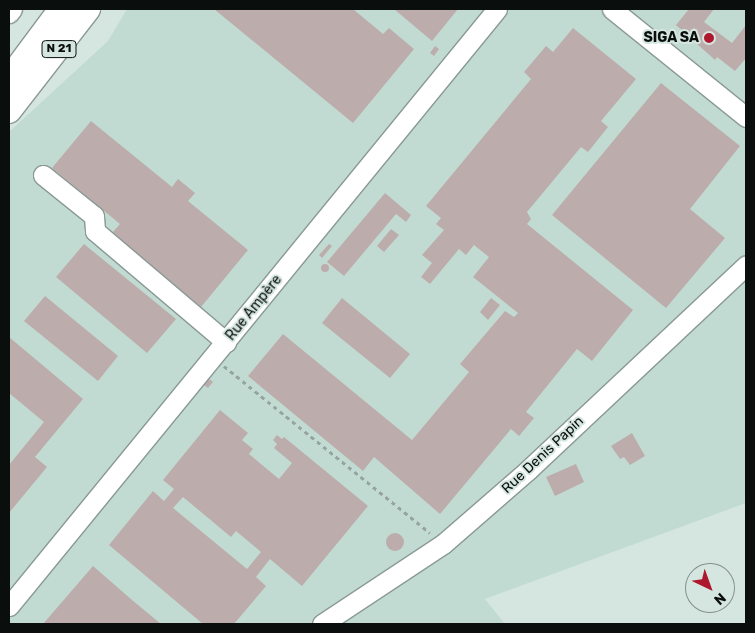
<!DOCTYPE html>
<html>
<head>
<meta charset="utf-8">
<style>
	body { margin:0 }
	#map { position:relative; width:755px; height:633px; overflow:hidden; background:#d5e6e1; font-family:Rubik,sans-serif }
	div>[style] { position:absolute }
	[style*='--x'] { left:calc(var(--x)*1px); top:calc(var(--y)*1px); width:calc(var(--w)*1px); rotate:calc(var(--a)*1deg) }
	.built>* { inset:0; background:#c1dbd3 }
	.building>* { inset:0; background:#bdacac }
	.round { border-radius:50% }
	.path>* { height:2.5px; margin-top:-1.25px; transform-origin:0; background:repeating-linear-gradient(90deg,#96a4a0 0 4px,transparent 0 8px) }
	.roads { filter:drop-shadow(1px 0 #8a9995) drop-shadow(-1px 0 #8a9995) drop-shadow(0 1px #8a9995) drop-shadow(0 -1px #8a9995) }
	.minor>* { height:19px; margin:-9.5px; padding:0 9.5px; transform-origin:9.5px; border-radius:9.5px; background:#fff }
	.major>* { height:24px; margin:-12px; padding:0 12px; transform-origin:12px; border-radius:12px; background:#fff }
	.dots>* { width:14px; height:14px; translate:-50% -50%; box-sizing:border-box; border:2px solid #d5e6e1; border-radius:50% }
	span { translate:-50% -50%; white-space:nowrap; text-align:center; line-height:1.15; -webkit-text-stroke:4px #d5e6e1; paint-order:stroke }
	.shield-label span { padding:1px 4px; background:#d5e6e1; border:1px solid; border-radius:4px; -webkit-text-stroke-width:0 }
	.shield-label { font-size:12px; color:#0a0f0e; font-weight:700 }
	.poi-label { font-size:14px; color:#0a0f0e; font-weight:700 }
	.right { translate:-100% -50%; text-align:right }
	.street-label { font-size:14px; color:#0a0f0e }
	.frame { position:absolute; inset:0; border:10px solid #0a0f0e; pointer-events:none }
	.north { position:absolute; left:685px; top:563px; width:50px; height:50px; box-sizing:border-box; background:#d5e6e1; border:1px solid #84908d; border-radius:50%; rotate:138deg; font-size:14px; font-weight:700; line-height:20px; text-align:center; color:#0a0f0e }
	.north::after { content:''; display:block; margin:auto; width:18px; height:22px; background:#ad182f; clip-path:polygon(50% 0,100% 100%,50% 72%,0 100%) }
</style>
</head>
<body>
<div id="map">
	<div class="built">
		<div style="clip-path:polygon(127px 9px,746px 9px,746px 503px,485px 599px,505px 624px,9px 624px,9px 132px,108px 41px)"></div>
	</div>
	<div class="building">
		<div style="clip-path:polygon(214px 9px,353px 9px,383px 34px,389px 28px,414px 49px,353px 123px)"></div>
		<div style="clip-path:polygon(394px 9px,458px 9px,432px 41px)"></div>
		<div style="clip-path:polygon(689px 9px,714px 9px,704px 22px,732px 43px,746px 25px,746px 58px,735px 71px,717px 57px,715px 60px,676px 25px)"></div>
		<div style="clip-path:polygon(573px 28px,636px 79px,601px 121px,608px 127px,588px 152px,581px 147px,527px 212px,531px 219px,527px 224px,633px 310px,592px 361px,577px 349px,526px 412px,534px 418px,519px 436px,511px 429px,440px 514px,374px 457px,363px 471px,248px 376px,283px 334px,412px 440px,469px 372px,460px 364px,505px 311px,514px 317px,518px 313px,473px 277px,489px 257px,474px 245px,466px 255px,459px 249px,430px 284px,421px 277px,432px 263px,422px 255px,444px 230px,436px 224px,441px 218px,426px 206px,531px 79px,524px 72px,546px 46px,553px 52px)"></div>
		<div style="clip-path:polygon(435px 46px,439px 49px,434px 56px,430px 53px)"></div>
		<div style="clip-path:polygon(661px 83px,740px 146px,690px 209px,725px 238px,666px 308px,552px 215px)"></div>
		<div style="clip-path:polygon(91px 121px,172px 187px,178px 179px,195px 193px,188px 201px,248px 250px,201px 307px,112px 233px,120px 224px,52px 168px)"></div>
		<div style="clip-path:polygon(385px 193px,411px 215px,406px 222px,396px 214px,344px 276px,327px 262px)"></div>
		<div style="clip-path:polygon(391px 229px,399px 235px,384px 252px,377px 246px)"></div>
		<div style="clip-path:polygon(84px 244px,176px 319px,147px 353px,56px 277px)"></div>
		<div style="clip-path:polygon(329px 244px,332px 246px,322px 258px,319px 255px)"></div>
		<div class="round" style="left:321px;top:264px;width:8px;height:8px"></div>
		<div style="clip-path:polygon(45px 296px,118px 356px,98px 381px,24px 321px)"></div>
		<div style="clip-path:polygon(342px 298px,410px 354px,390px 378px,322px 323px)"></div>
		<div style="clip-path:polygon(491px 298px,500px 305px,488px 320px,480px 312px)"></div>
		<div style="clip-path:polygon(9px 337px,83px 399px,35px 457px,47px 467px,9px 513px,9px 465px,44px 422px,9px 393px)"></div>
		<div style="clip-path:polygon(209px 379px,213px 382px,208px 388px,204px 385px)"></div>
		<div style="clip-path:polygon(evenodd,220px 410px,248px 433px,242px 440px,253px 449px,249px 454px,279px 479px,292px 463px,274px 448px,277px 444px,273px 440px,277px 435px,282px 439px,284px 437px,368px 506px,302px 586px,270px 559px,256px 577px,266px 586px,234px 624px,203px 624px,109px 545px,153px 491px,164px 501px,174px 489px,163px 480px,220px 410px,183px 497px,231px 537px,236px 531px,261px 552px,247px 569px,173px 508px,183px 497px)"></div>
		<div style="clip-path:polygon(632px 433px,645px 456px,630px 465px,624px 457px,620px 459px,611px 446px)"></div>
		<div style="clip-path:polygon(576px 464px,584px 482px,555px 496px,546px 477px)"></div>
		<div class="round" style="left:386px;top:533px;width:18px;height:18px"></div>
		<div style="clip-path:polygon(93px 566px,132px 600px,161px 624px,43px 624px)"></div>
	</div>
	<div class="path">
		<div style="--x:224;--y:366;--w:265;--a:39"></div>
	</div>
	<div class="roads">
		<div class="minor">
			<div style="--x:612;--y:9;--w:172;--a:38.9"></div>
			<div style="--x:9;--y:13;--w:5;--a:-53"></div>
			<div style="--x:43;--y:175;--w:65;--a:38.8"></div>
			<div style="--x:94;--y:216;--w:15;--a:86"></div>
			<div style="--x:95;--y:231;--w:172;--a:40.3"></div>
			<div style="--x:9;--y:606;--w:771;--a:-50.74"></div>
			<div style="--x:322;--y:624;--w:145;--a:-33.5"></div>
			<div style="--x:443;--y:544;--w:113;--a:-41"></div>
			<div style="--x:528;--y:470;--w:299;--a:-43.2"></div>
		</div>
		<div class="major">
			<div style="--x:9;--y:79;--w:87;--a:-53.4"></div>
			<div style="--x:9;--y:111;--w:129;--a:-52.2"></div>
		</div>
	</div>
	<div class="dots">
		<div style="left:709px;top:38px;background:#ad182f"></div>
	</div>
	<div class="shield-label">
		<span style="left:59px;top:49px">N 21</span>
	</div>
	<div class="poi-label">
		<span class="right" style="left:699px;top:38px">SIGA SA</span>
	</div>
	<div class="street-label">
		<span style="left:254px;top:308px;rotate:-51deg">Rue Ampère</span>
		<span style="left:543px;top:455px;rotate:-43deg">Rue Denis Papin</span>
	</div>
	<div class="frame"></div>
	<div class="north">N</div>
</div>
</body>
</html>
